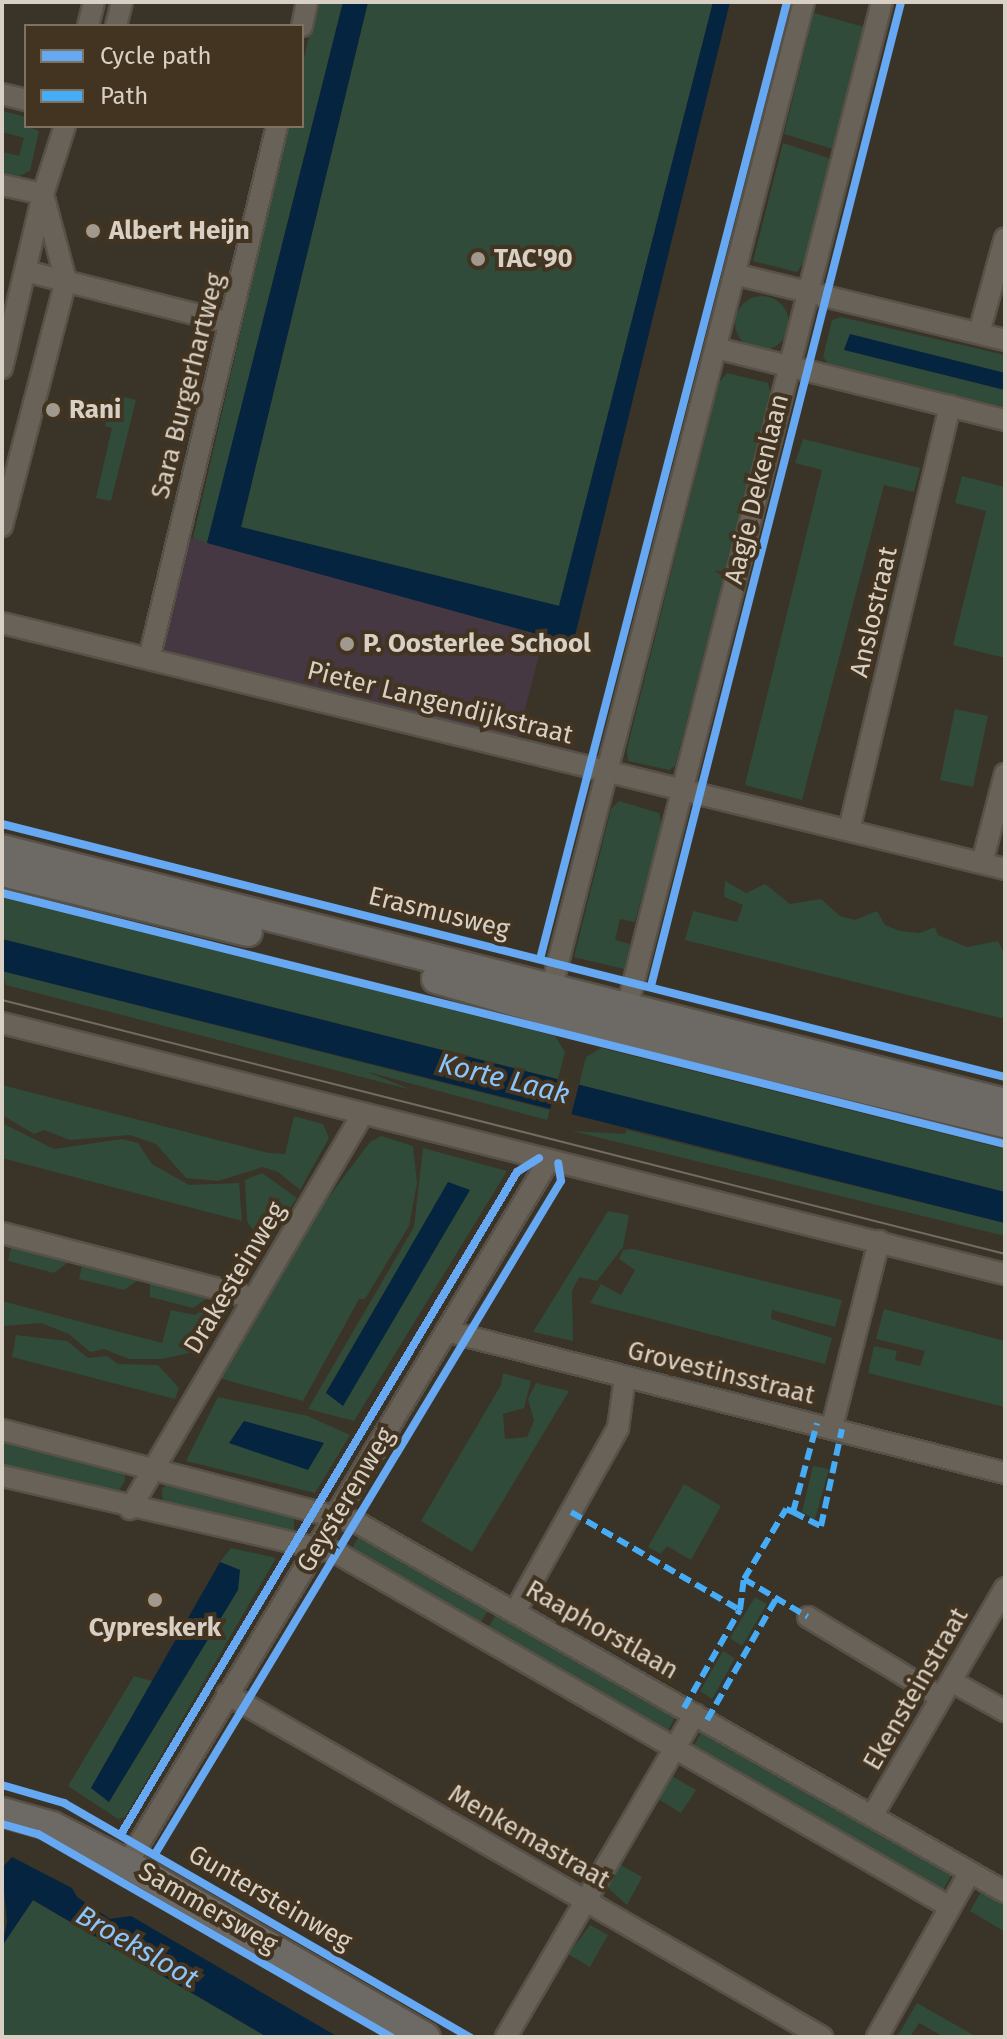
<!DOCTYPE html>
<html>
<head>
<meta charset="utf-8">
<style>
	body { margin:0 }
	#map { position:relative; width:1007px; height:2039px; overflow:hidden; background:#3a3328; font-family:"Fira Sans",sans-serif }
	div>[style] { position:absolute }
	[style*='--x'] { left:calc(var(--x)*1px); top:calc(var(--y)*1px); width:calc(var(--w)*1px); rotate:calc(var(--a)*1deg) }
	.education>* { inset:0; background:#463842 }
	.green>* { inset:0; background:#304b39 }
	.round { border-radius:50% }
	.water>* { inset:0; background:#05243f }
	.pier>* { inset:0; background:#3a3328 }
	.roads { filter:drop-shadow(2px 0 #575148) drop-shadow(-2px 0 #575148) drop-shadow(0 2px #575148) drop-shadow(0 -2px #575148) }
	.street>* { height:20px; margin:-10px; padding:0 10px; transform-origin:10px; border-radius:10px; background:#686259 }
	.secondary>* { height:28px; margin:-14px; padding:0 14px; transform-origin:14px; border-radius:14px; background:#6d6965 }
	.tram>* { height:2px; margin:-1px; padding:0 1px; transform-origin:1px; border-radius:1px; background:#716b64 }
	.quiet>* { height:6px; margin-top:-3px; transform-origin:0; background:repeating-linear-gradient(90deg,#46acf6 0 12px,transparent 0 18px) }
	.cycleway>* { height:8px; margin:-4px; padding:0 4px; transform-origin:4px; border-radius:4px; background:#66a8f1 }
	.dots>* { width:22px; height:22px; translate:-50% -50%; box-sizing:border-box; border:4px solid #423420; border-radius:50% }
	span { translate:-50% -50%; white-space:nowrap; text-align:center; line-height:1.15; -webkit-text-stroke:8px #423420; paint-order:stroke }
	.poi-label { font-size:26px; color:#d8d0c4; font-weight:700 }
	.left { translate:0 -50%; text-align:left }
	.street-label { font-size:26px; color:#d8d0c4 }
	.water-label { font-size:28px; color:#8bc5fd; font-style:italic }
	.frame { position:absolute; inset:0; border:4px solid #d8d0c4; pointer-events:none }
	.legend { position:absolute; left:24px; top:24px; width:280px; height:104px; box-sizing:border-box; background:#423420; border:2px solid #7e7262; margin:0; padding:10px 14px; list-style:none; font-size:24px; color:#d8d0c4 }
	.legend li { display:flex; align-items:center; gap:16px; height:40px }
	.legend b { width:40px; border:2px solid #7e7262 }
</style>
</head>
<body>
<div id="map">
	<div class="education">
		<div style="clip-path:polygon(193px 538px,544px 636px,515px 748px,149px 659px,176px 544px)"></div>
	</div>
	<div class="green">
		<div style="clip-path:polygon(317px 2px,343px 2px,207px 543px,193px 538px,288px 126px,302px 126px,302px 67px)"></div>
		<div style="clip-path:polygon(368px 2px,713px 2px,559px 606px,241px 527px)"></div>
		<div style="clip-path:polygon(814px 13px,864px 27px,833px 149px,784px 134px)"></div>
		<div style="clip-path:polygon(2px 111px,26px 117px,26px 126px,39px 131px,30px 171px,19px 176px,2px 172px,2px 152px,19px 156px,24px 138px,2px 132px)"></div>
		<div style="clip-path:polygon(783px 143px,831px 159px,806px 259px,797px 272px,753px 261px)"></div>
		<div class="round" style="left:735px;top:296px;width:54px;height:54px"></div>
		<div style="clip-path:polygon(841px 317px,1005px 355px,1005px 373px,850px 335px,844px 349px,1005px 390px,1005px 407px,830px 366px,823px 357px,832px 320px)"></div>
		<div style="clip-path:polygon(727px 373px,768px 383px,771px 394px,675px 766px,669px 770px,628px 761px,627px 749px,719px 382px)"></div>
		<div style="clip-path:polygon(112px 394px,136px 400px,111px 501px,96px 498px,112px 428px,105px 426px)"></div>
		<div style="clip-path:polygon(803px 439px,920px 468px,914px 492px,884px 485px,802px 800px,745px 785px,822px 470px,795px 463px)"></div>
		<div style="clip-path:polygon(962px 476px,1005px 487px,1005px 658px,953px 645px,986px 511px,955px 503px)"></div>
		<div style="clip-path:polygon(955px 709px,988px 716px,973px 787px,940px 780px)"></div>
		<div style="clip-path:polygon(619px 801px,659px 813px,662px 825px,635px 922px,620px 919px,615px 940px,630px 944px,624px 969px,574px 957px,611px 809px)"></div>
		<div style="clip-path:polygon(725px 881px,746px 893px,765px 884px,790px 904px,821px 899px,840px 916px,855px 920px,877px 911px,885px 925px,900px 931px,920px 933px,935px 927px,938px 935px,967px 947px,998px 941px,1005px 954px,1005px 1019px,685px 940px,693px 911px,737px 922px,743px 905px,724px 897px)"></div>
		<div style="clip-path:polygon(2px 896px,555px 1036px,565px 1052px,558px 1079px,2px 939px)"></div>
		<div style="clip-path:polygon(2px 971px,550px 1110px,547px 1120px,245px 1039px,365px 1071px,412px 1090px,6px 985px)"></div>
		<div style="clip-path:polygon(601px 1048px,1005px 1149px,1005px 1192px,579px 1085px,586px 1057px)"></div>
		<div style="clip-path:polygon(2px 1085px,269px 1153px,285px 1154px,294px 1116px,323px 1124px,329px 1138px,300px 1190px,278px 1172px,263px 1167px,218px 1181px,186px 1178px,156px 1144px,130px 1135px,70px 1140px,44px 1130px,34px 1134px,2px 1115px)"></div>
		<div style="clip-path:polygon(2px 1123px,54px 1149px,122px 1139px,138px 1143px,152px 1164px,189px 1185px,239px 1183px,242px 1221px,2px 1158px)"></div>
		<div style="clip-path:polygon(627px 1130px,1005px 1223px,1005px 1236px,572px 1131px,625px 1134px)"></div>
		<div style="clip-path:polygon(381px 1136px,413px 1146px,417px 1183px,409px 1226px,365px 1299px,359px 1299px,303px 1401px,219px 1378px,255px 1295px,370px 1142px)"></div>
		<div style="clip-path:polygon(evenodd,423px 1148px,507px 1171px,354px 1421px,308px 1409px,414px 1227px,423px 1148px,448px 1183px,343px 1406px,326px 1392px,448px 1183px)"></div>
		<div style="clip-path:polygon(262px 1173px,297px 1198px,264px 1246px,247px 1221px,245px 1180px)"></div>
		<div style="clip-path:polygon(608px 1211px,629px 1215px,623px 1247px,597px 1281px,579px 1277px,572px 1291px,573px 1341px,533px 1332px)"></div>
		<div style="clip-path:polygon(12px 1243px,74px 1258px,54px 1273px,8px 1261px)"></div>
		<div style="clip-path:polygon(633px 1249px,842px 1300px,835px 1327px,772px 1310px,771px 1319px,832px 1338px,825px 1364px,590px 1303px,601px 1284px,621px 1295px,635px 1270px,619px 1259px,623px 1250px)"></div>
		<div style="clip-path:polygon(83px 1260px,144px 1276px,124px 1290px,79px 1279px)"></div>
		<div style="clip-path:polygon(150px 1277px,214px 1294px,193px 1308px,150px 1297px)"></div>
		<div style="clip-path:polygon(2px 1301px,162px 1343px,171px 1310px,195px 1315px,217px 1302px,226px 1313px,204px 1350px,161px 1359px,129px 1359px,104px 1349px,90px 1352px,69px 1334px,41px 1323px,3px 1326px)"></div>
		<div style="clip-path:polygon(884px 1309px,1005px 1341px,1005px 1407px,868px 1373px,874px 1346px,897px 1351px,895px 1360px,920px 1366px,925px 1351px,876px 1339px)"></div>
		<div style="clip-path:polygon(16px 1335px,67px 1341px,88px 1358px,107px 1356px,118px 1364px,158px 1365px,179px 1388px,175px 1399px,12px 1357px)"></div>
		<div style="clip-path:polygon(503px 1373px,531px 1381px,524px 1408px,503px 1414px,505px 1439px,527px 1437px,534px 1421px,528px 1399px,536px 1383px,569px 1391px,472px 1552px,421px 1521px,501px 1385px)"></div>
		<div style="clip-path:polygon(218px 1397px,308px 1416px,350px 1435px,315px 1493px,186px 1461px)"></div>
		<div style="clip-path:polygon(2px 1442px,124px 1472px,125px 1480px,117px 1495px,2px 1466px)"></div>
		<div style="clip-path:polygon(813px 1466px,829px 1469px,815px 1519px,802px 1512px)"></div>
		<div style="clip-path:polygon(168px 1483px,294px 1514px,294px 1529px,292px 1534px,163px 1506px,162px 1489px)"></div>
		<div style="clip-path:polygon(684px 1484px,721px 1506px,691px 1560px,667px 1546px,661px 1554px,648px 1547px)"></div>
		<div style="clip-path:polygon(360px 1535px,491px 1605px,480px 1624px,347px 1556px)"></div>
		<div style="clip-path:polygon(231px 1548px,276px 1558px,125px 1817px,118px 1819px,68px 1786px,134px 1676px,152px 1681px,91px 1788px,109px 1801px,240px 1570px,220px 1562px)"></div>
		<div style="clip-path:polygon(755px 1597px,767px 1604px,742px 1646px,730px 1638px)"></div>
		<div style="clip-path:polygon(499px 1609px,678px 1712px,667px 1732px,487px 1630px)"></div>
		<div style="clip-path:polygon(723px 1651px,735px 1658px,712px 1699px,700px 1691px)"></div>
		<div style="clip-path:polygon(704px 1727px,954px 1871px,943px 1890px,693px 1747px)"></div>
		<div style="clip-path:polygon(672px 1776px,696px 1790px,681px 1813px,658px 1799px)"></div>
		<div style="clip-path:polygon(619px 1864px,642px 1877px,627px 1905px,607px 1887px)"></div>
		<div style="clip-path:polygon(982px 1890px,1005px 1900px,1005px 1932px,970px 1911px)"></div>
		<div style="clip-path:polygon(33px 1900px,60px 1916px,265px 2036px,2px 2037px,2px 1946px)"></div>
		<div style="clip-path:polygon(590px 1925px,608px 1935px,590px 1967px,568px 1954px)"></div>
		<div style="clip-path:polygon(917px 2003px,977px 2037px,944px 2037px,919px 2023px,910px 2037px,897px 2037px)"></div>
	</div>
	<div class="water">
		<div style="clip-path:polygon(343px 2px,368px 2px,241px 527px,559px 606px,713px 2px,730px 2px,573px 644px,207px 543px)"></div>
		<div style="clip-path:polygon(850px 334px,1005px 373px,1005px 390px,844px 350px)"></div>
		<div style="clip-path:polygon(2px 939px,1005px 1192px,1005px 1223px,2px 971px)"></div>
		<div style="clip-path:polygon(448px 1182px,470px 1190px,343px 1406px,326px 1393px)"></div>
		<div style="clip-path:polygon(244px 1421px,324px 1443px,308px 1470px,229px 1443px)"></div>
		<div style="clip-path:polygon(220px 1562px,240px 1570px,238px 1590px,109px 1802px,91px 1788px)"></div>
		<div style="clip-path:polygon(12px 1857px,72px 1888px,77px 1897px,110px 1919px,131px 1916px,338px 2037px,267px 2037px,33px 1900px,2px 1946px,7px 1922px,2px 1868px)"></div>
	</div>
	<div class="pier">
		<div style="clip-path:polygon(559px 1075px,580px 1081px,570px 1119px,549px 1114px)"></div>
	</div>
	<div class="roads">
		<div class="street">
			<div style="--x:88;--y:26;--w:25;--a:-76"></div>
			<div style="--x:116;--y:26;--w:25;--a:-76"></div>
			<div style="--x:302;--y:26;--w:25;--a:-78"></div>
			<div style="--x:2;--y:94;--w:25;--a:14"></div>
			<div style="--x:2;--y:185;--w:42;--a:12.4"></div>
			<div style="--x:25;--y:271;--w:211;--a:14.2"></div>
			<div style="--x:734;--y:274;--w:279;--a:13.7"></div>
			<div style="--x:979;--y:333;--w:98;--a:-74.7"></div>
			<div style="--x:716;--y:348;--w:298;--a:14"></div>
			<div style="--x:2;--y:368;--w:179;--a:-76.7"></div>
			<div style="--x:43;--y:194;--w:71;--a:-72.1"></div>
			<div style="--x:2;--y:526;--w:253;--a:-75.4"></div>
			<div style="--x:66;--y:281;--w:90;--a:-104.8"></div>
			<div style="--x:2;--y:623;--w:1033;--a:13.78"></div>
			<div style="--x:149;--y:659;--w:548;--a:-76.5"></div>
			<div style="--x:849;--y:830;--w:436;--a:-76.6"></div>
			<div style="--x:982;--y:863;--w:92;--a:-75.5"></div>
			<div style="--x:552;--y:986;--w:1016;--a:-75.64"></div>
			<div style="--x:628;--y:1004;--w:1034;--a:-75.78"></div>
			<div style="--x:2;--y:1023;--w:1034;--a:14.05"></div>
			<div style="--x:2;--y:1233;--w:259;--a:14.5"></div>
			<div style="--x:446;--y:1331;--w:577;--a:14.25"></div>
			<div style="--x:832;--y:1427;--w:192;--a:-75.8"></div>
			<div style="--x:2;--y:1430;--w:366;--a:14.6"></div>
			<div style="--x:356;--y:1522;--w:747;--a:29.69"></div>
			<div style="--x:2;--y:1476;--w:344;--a:12.9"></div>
			<div style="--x:337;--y:1553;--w:708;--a:30.01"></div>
			<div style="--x:130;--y:1509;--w:459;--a:-59.5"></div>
			<div style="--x:516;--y:1610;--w:209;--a:-60.7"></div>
			<div style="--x:618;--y:1428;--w:51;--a:-82.2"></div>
			<div style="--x:808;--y:1617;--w:154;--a:31.2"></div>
			<div style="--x:951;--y:1681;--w:62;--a:29.1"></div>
			<div style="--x:227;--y:1694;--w:687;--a:29.96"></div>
			<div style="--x:872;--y:1816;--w:264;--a:-59.7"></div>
			<div style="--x:127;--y:1864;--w:821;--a:-59.06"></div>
			<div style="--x:506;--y:2037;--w:374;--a:-59.7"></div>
			<div style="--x:877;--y:2037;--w:189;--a:-60.6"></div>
		</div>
		<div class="secondary">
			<div style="--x:2;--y:849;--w:1035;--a:14.21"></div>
			<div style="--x:2;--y:872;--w:253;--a:13.7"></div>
			<div style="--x:436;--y:979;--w:148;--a:16.1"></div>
			<div style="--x:578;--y:1020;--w:439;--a:13.6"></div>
			<div style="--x:2;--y:1812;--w:52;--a:15.6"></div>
			<div style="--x:52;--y:1826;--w:84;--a:26.9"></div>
			<div style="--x:127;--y:1864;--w:345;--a:30.1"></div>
		</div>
	</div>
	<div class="tram">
		<div style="--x:2;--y:1000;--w:1035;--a:14.21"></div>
	</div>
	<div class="quiet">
		<div style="--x:571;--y:1512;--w:195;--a:30.1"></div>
		<div style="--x:793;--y:1512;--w:31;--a:27"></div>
		<div style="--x:821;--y:1526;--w:99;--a:-77.8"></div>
		<div style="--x:744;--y:1579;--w:74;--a:30.7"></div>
		<div style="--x:684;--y:1708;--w:113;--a:-60.3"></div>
		<div style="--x:740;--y:1610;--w:31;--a:-83"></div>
		<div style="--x:744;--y:1579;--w:82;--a:-59"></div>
		<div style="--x:786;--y:1509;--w:8;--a:23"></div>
		<div style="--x:793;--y:1512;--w:92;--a:-74.9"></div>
		<div style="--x:707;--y:1720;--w:139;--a:-60.3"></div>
	</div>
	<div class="cycleway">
		<div style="--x:2;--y:824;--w:1034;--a:14.16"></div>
		<div style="--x:2;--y:893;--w:1034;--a:14.05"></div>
		<div style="--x:540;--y:959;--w:988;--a:-75.53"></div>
		<div style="--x:651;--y:986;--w:1015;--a:-75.74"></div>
		<div style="--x:2;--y:1785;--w:65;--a:16.2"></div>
		<div style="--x:64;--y:1803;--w:469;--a:30"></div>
		<div style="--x:2;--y:1824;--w:37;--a:16"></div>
		<div style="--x:38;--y:1834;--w:407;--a:29.9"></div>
		<div style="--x:121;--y:1834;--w:771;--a:-59.11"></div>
		<div style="--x:517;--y:1172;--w:26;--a:-32"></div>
		<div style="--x:155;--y:1854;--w:786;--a:-58.9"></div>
		<div style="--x:561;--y:1181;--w:18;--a:-99"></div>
	</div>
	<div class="dots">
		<div style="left:93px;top:231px;background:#a1998d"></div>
		<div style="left:478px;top:259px;background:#a1998d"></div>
		<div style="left:53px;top:410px;background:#a1998d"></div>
		<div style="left:347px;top:644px;background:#a1998d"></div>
		<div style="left:155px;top:1600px;background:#a1998d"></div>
	</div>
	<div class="poi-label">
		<span class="left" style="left:109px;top:231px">Albert Heijn</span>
		<span class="left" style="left:494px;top:259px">TAC'90</span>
		<span class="left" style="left:69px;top:410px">Rani</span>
		<span class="left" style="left:363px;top:644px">P. Oosterlee School</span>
		<span style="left:155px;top:1628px">Cypreskerk</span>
	</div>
	<div class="street-label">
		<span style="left:188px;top:386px;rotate:-76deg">Sara Burgerhartweg</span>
		<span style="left:757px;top:489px;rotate:-76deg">Aagje Dekenlaan</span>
		<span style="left:874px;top:612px;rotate:-77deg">Anslostraat</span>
		<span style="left:440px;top:703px;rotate:14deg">Pieter Langendijkstraat</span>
		<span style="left:439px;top:913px;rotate:14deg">Erasmusweg</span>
		<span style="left:235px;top:1278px;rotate:-59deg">Drakesteinweg</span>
		<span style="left:721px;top:1373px;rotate:14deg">Grovestinsstraat</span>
		<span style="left:346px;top:1500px;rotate:-59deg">Geysterenweg</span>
		<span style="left:602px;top:1630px;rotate:30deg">Raaphorstlaan</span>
		<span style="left:916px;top:1689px;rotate:-60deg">Ekensteinstraat</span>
		<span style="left:529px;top:1837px;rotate:30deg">Menkemastraat</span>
		<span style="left:270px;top:1898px;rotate:30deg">Guntersteinweg</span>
		<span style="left:208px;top:1908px;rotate:30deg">Sammersweg</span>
	</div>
	<div class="water-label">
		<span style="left:504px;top:1079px;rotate:14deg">Korte Laak</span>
		<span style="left:137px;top:1947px;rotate:30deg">Broeksloot</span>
	</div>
	<div class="frame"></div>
	<ul class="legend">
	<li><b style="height:10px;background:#66a8f1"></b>Cycle path</li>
	<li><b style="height:10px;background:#46acf6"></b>Path</li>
	</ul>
</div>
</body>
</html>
